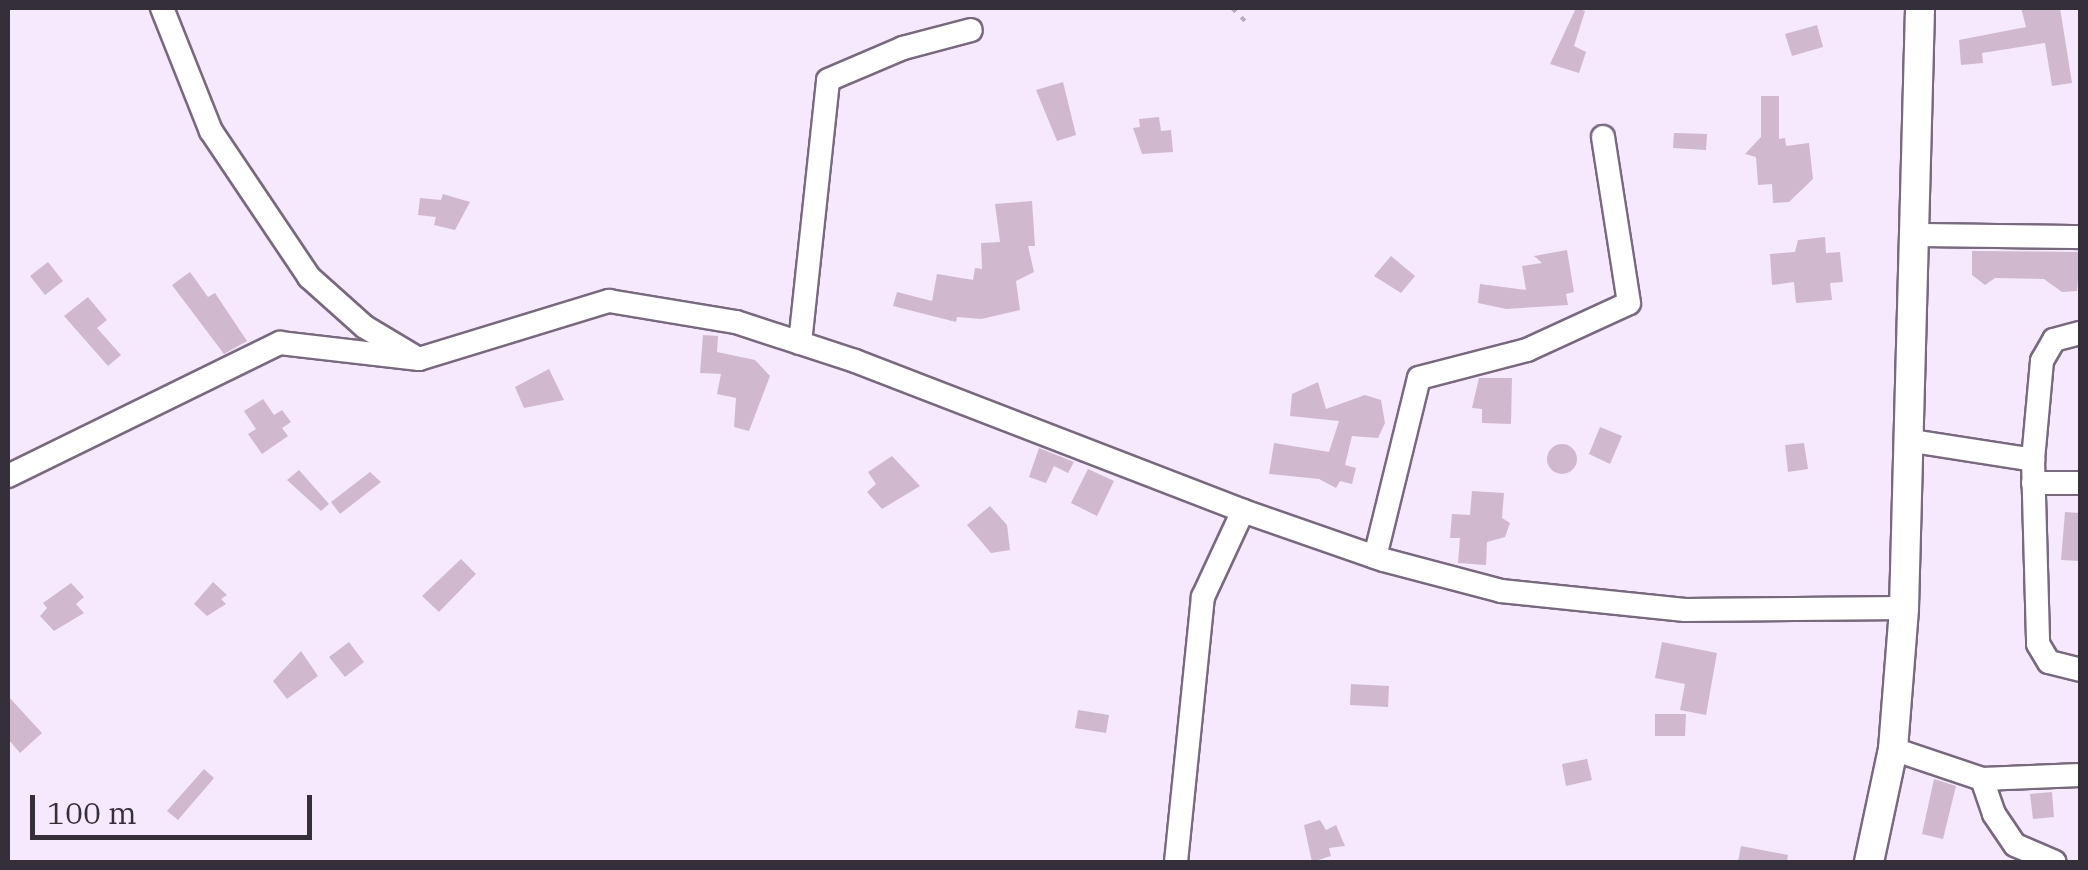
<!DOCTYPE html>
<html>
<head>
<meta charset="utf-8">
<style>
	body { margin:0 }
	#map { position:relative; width:2088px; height:870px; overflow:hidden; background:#f6e8fd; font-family:"IBM Plex Serif",serif }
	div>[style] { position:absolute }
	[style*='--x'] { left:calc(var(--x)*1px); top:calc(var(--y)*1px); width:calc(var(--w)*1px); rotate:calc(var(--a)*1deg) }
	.building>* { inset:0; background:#d0b9cf }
	.round { border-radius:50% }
	.path>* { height:4px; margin-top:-2px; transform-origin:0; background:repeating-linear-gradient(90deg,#b7abbd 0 5px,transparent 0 13px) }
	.roads { filter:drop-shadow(2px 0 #78697f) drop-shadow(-2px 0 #78697f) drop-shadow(0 2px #78697f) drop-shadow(0 -2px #78697f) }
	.minor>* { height:22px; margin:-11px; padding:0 11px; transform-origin:11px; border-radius:11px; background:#fff }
	.tertiary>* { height:28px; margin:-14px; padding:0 14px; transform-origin:14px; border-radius:14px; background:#fff }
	span { translate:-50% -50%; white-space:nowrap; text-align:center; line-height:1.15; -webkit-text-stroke:9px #f6e8fd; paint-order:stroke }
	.frame { position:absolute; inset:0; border:10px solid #352f39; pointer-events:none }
	.scale { position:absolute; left:30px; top:795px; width:282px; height:45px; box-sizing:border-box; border:5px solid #352f39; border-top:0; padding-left:12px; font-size:30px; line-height:35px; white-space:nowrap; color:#352f39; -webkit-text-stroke:8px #f6e8fd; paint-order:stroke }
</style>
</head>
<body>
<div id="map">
	<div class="building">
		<div style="clip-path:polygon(1576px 8px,1585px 11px,1574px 46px,1586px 52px,1579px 73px,1550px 64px)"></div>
		<div style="clip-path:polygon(2021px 8px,2060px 8px,2072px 83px,2052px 86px,2045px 43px,1982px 53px,1983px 63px,1961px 65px,1959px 40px,2026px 27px)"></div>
		<div style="clip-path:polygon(1817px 25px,1823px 47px,1792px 56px,1785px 34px)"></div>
		<div style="clip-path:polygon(1063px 82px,1076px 135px,1057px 141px,1036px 90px)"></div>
		<div style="clip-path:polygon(1761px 96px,1779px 96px,1779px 139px,1785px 138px,1786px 146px,1809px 143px,1813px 179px,1789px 202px,1773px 203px,1772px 184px,1758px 185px,1756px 157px,1745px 154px,1761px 137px)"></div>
		<div style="clip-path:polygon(1159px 117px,1161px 131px,1171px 130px,1173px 152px,1142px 154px,1133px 128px,1140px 127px,1139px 119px)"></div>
		<div style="clip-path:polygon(1674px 133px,1707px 134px,1706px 150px,1673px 148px)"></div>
		<div style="clip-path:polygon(443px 194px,470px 202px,455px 230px,434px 225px,436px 217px,418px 215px,420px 198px,441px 200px)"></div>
		<div style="clip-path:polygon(1032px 201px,1035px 246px,1028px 246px,1034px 272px,1016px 281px,1020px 310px,981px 319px,957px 317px,956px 322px,893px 306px,897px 292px,932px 301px,937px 274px,973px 280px,975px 268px,982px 269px,981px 243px,1000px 242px,995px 204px)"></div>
		<div style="clip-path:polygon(1825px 237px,1826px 253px,1840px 252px,1843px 282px,1830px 283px,1832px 300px,1796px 303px,1794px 282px,1772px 285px,1770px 254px,1795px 252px,1798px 240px)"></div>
		<div style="clip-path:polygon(1567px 250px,1574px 292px,1566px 294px,1568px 305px,1506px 309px,1478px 303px,1480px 284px,1526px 290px,1522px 266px,1542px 263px,1534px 256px)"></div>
		<div style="clip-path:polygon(1972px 251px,2080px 252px,2077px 291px,2062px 292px,2044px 279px,1995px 278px,1985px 285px,1972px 275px)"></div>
		<div style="clip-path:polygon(1391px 256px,1415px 276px,1401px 293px,1374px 276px)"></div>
		<div style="clip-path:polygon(48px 262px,63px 281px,45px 295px,30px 276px)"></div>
		<div style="clip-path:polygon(190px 272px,208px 297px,215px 293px,247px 341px,224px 354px,172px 285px)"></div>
		<div style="clip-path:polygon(88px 297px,107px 320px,97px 328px,121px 355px,108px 366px,64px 316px)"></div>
		<div style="clip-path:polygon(703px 335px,718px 336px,717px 352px,755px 360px,770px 376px,749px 431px,734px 427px,736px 398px,717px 394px,721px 374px,700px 373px)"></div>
		<div style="clip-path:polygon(549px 369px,564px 400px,524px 408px,515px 387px)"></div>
		<div style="clip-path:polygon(1479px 378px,1512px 378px,1511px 424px,1482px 423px,1482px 409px,1472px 408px)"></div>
		<div style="clip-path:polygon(1318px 382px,1326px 409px,1365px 395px,1381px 400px,1385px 423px,1378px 438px,1352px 436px,1345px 465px,1356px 468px,1352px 484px,1340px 481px,1336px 488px,1319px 479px,1269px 474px,1274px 443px,1329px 452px,1339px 421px,1290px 416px,1292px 394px)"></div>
		<div style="clip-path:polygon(263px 399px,274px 415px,282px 410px,291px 422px,282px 428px,288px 436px,262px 454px,248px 434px,256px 429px,244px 411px)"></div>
		<div style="clip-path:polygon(1600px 427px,1622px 436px,1610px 464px,1589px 454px)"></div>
		<div style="clip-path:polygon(1804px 443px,1808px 469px,1788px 472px,1785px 445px)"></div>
		<div class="round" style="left:1547px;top:444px;width:30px;height:30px"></div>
		<div style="clip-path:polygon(1039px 448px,1074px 462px,1068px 473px,1054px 466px,1046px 483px,1029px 477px)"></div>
		<div style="clip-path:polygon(892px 456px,920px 486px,882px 509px,867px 492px,876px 484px,868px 472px)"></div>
		<div style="clip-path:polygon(1088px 469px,1114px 481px,1097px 516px,1071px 503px)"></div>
		<div style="clip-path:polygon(299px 470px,329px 504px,321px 511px,287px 480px)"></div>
		<div style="clip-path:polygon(370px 472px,381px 482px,340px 514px,331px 502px)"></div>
		<div style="clip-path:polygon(1472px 491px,1504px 493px,1502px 518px,1510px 523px,1505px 537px,1487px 542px,1486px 565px,1458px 563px,1460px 538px,1450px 538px,1452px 514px,1470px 515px)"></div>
		<div style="clip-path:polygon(990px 506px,1007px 525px,1010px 550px,991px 553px,967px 525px)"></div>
		<div style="clip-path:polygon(2065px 512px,2080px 513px,2080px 561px,2061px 560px)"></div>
		<div style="clip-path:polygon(461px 559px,476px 574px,439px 612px,422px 596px)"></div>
		<div style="clip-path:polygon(213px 582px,227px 595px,221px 599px,226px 604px,207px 616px,194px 604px)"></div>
		<div style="clip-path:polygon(71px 583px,84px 597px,76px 604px,84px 613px,54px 631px,40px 616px,47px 608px,43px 603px)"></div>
		<div style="clip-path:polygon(349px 642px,364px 662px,345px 677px,329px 657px)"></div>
		<div style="clip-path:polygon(1662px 642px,1717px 653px,1706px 715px,1680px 710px,1685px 684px,1655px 678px)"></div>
		<div style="clip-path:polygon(301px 651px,318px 676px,287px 699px,273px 681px)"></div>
		<div style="clip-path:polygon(1351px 684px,1389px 686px,1388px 707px,1350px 705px)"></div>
		<div style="clip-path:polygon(8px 696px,42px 733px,20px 753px,8px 739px)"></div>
		<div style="clip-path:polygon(1078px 710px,1109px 715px,1106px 733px,1075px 728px)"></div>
		<div style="clip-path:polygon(1655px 714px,1686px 714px,1685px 736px,1655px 736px)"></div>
		<div style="clip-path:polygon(1587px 759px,1592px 780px,1566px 786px,1562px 764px)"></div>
		<div style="clip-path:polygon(204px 769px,214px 778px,178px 820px,167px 811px)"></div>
		<div style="clip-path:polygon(1934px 779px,1956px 786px,1943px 839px,1922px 834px)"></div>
		<div style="clip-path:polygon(2052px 792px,2054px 817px,2033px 819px,2030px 794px)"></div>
		<div style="clip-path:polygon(1320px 820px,1326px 830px,1336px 825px,1345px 846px,1329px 848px,1331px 856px,1312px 862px,1304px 825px)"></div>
		<div style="clip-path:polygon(1741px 846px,1788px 855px,1787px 862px,1738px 862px)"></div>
	</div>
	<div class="path">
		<div style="--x:1232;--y:8;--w:20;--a:45"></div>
	</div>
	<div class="roads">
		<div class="minor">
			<div style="--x:162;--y:8;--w:132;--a:68.3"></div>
			<div style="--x:211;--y:131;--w:176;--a:56.1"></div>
			<div style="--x:309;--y:277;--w:75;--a:41.8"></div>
			<div style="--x:365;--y:327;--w:55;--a:30.8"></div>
			<div style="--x:1914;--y:235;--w:166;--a:0.7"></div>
			<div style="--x:2080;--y:333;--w:27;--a:165"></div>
			<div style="--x:2054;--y:340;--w:24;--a:120"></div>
			<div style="--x:2042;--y:361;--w:99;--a:95.2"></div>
			<div style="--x:2033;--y:460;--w:184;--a:88.4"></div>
			<div style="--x:2038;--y:644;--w:21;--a:59"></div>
			<div style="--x:2049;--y:662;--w:32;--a:14"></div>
			<div style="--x:800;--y:343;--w:264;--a:-83.9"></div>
			<div style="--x:828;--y:80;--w:82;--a:-23.1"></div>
			<div style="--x:903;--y:48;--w:70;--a:-14.8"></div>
			<div style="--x:1906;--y:440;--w:129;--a:8.9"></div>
			<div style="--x:8;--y:476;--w:303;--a:-26.1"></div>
			<div style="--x:280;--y:343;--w:140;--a:6.6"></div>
			<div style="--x:419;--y:359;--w:199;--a:-17"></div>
			<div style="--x:609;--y:301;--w:129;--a:9.4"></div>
			<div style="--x:736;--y:322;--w:125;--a:18.1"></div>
			<div style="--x:855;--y:361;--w:416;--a:21.1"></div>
			<div style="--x:1243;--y:511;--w:149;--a:19.2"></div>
			<div style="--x:1384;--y:560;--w:121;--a:14.8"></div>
			<div style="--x:1501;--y:591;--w:185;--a:5.9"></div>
			<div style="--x:1685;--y:610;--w:219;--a:-0.5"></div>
			<div style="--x:2033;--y:483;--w:47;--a:0"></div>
			<div style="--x:1375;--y:557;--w:184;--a:-76.2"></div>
			<div style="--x:1419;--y:378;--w:112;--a:-14.5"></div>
			<div style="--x:1527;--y:350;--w:112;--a:-24.7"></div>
			<div style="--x:1629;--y:303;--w:168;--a:-98.9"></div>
			<div style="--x:1893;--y:749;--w:94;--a:18.6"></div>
			<div style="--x:1982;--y:779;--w:98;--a:-2.3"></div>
			<div style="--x:1982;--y:779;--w:37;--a:71"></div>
			<div style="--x:1994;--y:814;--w:37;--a:56"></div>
			<div style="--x:2015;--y:845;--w:43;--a:23"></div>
			<div style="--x:1176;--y:862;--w:266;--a:-84.2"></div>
			<div style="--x:1203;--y:597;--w:95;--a:-65.1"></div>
		</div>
		<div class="tertiary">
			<div style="--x:1869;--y:862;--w:116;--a:-78"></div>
			<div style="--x:1893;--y:749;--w:141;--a:-85.5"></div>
			<div style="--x:1904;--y:608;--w:600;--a:-88.47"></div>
		</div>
	</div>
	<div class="frame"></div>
	<div class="scale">100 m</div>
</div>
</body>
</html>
